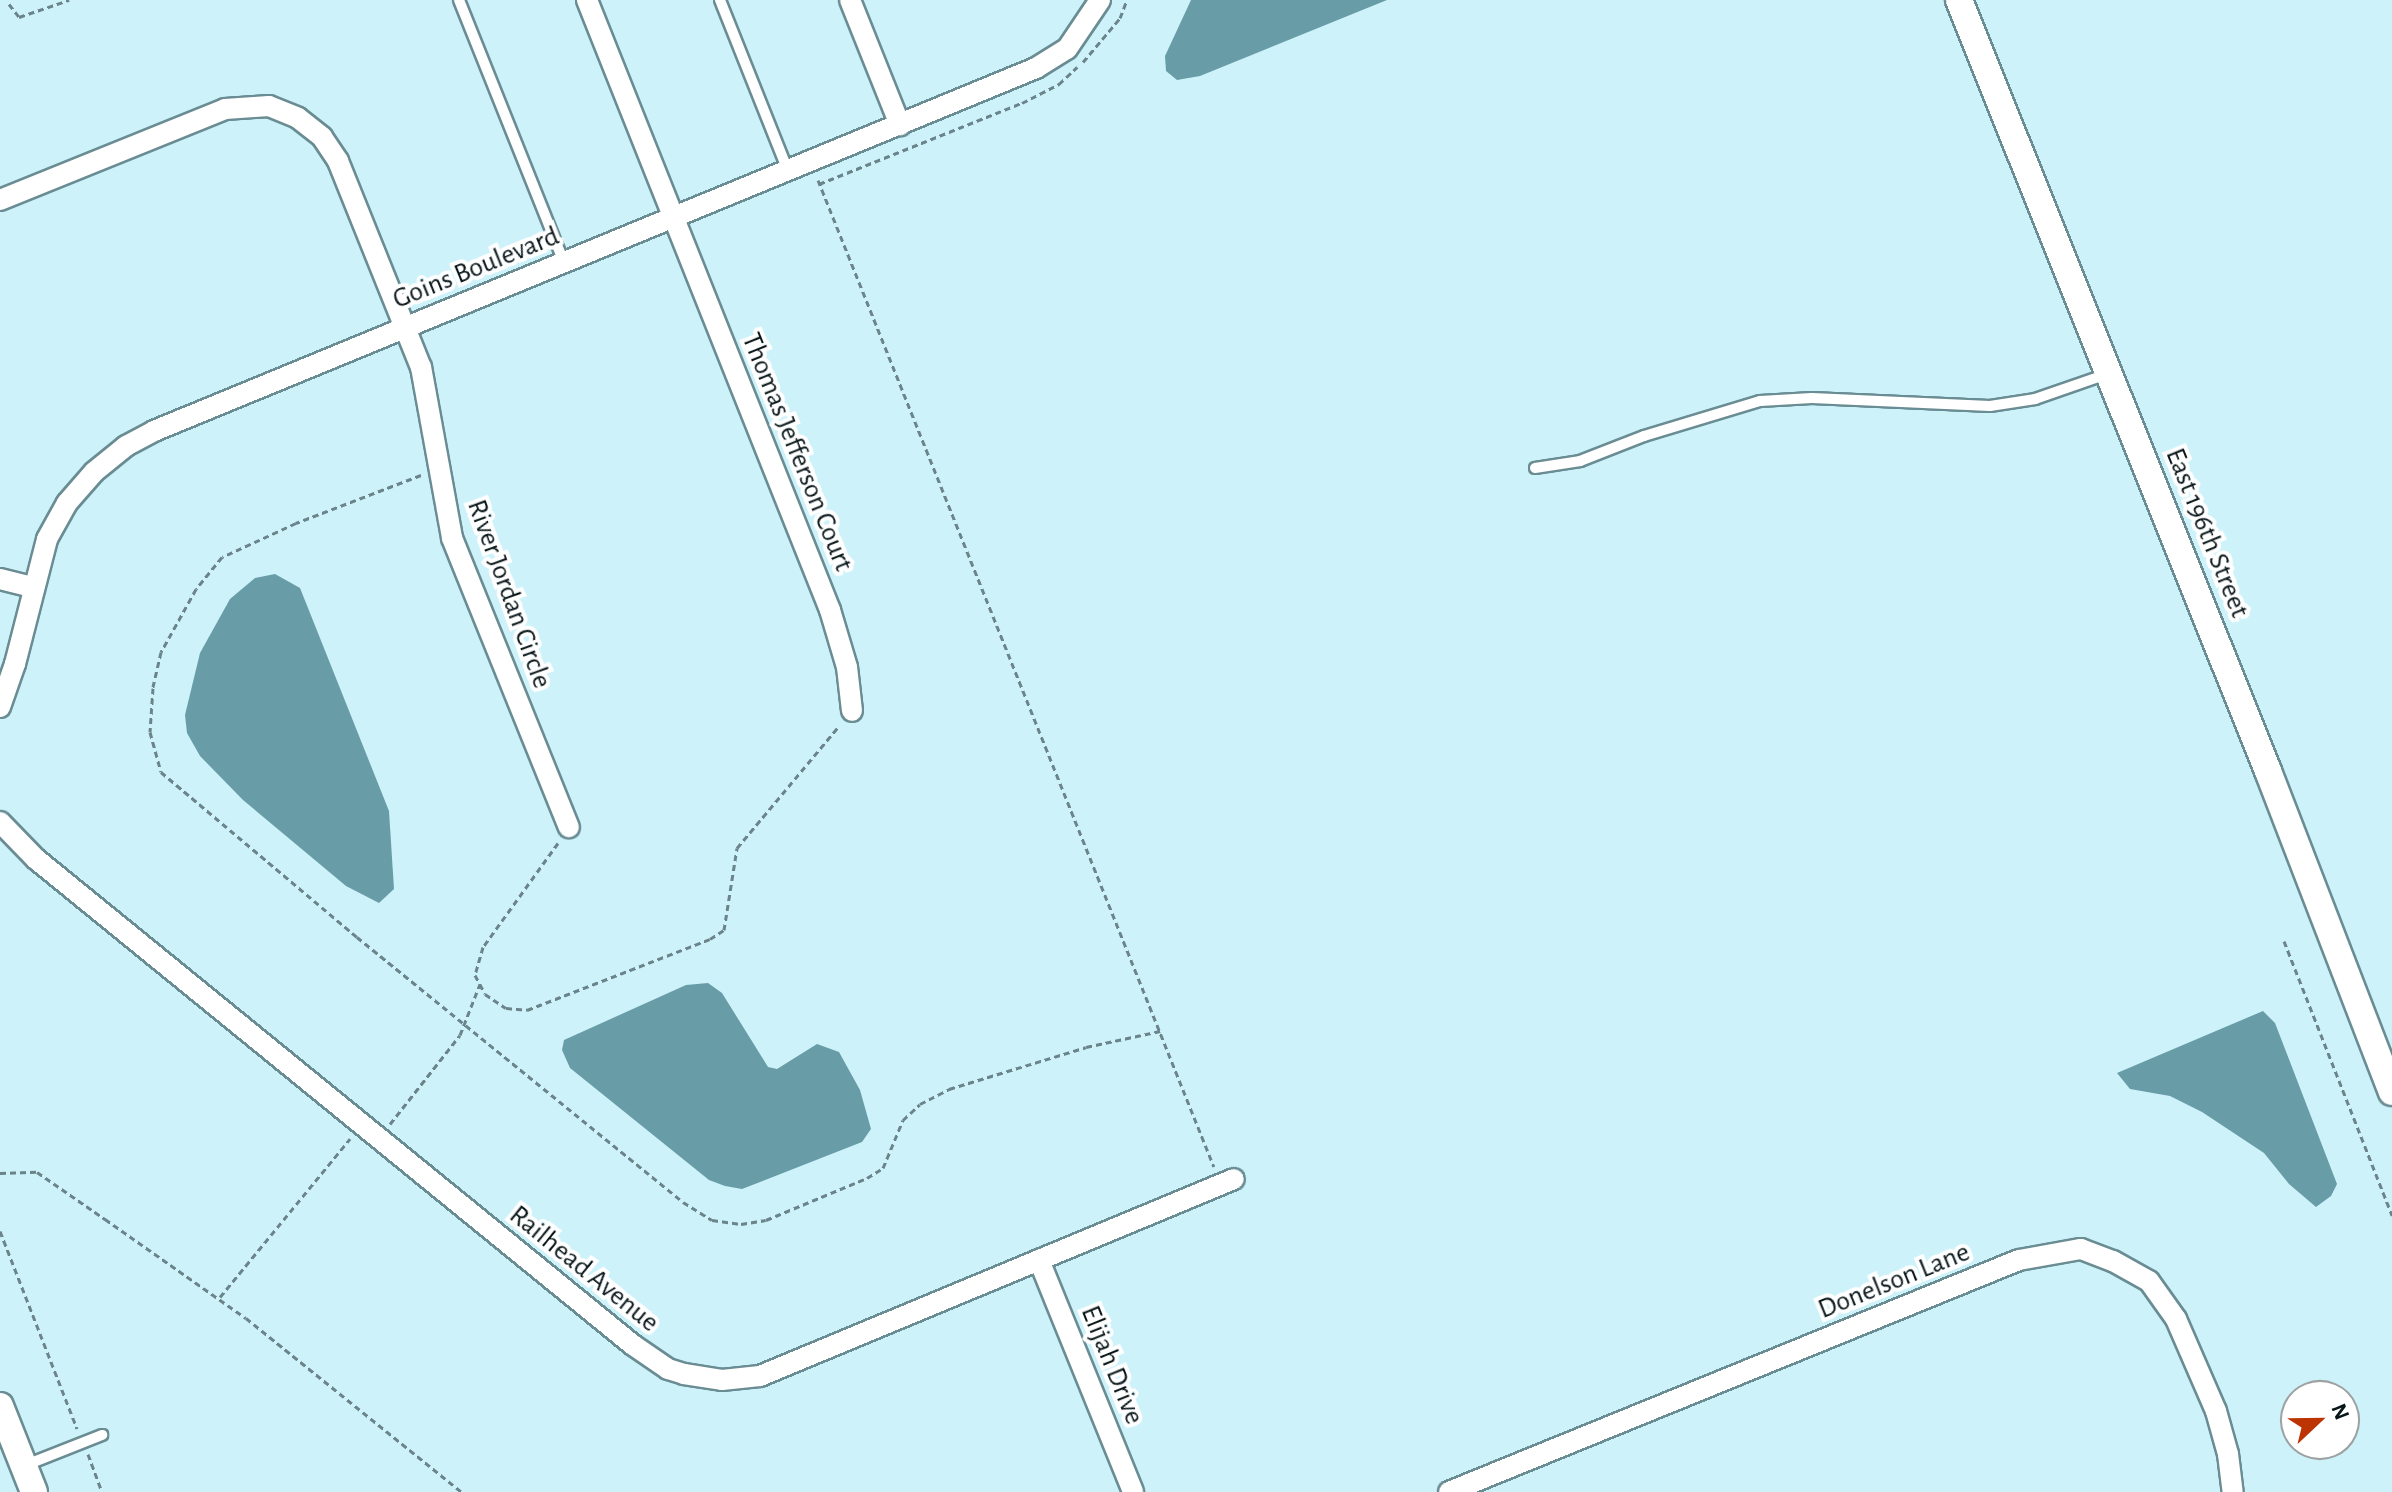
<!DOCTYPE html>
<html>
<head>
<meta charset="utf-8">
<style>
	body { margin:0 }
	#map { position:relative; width:2392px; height:1492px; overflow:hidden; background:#cdf2fa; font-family:"Alegreya Sans",sans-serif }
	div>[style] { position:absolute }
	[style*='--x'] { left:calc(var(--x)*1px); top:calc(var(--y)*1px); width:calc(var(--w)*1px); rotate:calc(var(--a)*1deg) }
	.water>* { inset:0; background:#689da8 }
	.path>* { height:3px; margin-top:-1.5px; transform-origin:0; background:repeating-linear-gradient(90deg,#6b848a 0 6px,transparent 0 10px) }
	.roads { filter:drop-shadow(2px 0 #6a8c93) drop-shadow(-2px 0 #6a8c93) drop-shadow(0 2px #6a8c93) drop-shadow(0 -2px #6a8c93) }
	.service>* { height:10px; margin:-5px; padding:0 5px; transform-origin:5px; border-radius:5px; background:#fff }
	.minor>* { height:20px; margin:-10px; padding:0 10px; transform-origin:10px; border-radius:10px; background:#fff }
	.tertiary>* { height:26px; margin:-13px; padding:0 13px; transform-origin:13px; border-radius:13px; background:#fff }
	span { translate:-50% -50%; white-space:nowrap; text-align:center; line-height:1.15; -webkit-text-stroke:8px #fff; paint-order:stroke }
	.street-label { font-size:28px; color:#091619 }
	.north { position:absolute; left:2280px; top:1380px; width:80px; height:80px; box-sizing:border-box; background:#fff; border:2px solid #9da2a3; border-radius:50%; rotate:68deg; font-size:22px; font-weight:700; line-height:32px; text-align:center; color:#091619 }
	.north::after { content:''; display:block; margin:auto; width:28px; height:36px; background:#bd3404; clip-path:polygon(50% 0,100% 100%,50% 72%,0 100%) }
</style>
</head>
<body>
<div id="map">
	<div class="water">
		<div style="clip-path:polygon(1191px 0,1387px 0,1200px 76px,1177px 80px,1166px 71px,1165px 56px)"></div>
		<div style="clip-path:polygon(275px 574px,300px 588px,389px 811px,394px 889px,379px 903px,346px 886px,243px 800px,200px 756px,187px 733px,185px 715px,200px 653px,230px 599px,255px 578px)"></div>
		<div style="clip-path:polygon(708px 983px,722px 993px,768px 1067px,777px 1069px,817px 1044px,839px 1052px,860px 1090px,871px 1129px,862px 1142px,742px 1189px,725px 1186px,709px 1180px,570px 1068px,562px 1050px,564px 1040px,686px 985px)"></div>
		<div style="clip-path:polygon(2263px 1011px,2275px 1023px,2337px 1184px,2331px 1196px,2316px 1207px,2289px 1184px,2264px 1153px,2202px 1112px,2170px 1096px,2130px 1089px,2117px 1073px)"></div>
	</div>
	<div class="path">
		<div style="--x:9;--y:4;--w:16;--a:52"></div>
		<div style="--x:19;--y:17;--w:53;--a:-18.8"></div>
		<div style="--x:1083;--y:62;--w:57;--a:-49.9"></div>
		<div style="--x:1120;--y:18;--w:19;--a:-69"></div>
		<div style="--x:818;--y:180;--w:1063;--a:68.14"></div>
		<div style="--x:819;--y:184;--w:219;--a:-21.8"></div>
		<div style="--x:1022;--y:103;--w:42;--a:-27.2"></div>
		<div style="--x:1059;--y:84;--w:25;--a:-43"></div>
		<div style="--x:421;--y:475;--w:134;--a:159"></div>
		<div style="--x:296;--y:523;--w:81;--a:155.3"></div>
		<div style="--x:222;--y:557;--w:41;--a:129.1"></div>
		<div style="--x:196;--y:589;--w:72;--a:119.1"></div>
		<div style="--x:161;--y:652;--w:37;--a:103"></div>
		<div style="--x:153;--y:688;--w:44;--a:93.9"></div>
		<div style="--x:150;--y:732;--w:41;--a:74.6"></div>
		<div style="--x:161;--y:772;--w:256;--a:40.1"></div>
		<div style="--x:357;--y:937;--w:420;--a:39.1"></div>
		<div style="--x:683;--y:1202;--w:34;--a:32"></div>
		<div style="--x:712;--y:1220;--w:29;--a:8"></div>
		<div style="--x:741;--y:1224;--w:25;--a:-9"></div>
		<div style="--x:766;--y:1220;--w:109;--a:-22.6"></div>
		<div style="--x:867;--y:1178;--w:19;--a:-32"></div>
		<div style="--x:883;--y:1168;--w:52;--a:-67.4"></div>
		<div style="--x:903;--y:1120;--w:23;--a:-43"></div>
		<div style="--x:920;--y:1104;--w:33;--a:-27"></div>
		<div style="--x:949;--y:1089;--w:143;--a:-17"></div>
		<div style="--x:1086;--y:1047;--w:76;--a:-12.2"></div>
		<div style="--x:558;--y:843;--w:128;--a:125.8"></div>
		<div style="--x:483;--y:947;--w:29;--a:106"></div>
		<div style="--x:475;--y:975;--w:21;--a:62"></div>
		<div style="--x:485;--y:994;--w:25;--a:34"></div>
		<div style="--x:506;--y:1008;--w:21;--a:5"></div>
		<div style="--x:527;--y:1010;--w:196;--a:-21.2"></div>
		<div style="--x:710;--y:939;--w:17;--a:-33"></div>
		<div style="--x:724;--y:930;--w:83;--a:-81"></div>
		<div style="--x:737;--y:848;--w:159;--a:-50.1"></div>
		<div style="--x:2284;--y:941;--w:295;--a:68.5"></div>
		<div style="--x:390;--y:1124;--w:113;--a:-51.8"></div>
		<div style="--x:460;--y:1035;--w:55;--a:-68.6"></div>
		<div style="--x:0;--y:1173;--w:37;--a:-2"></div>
		<div style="--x:37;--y:1172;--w:83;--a:34.7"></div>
		<div style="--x:105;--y:1219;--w:172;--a:35.1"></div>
		<div style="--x:246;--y:1318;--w:277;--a:38.9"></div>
		<div style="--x:0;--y:1231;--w:212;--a:68.7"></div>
		<div style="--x:220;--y:1297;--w:205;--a:-50.6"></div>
		<div style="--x:88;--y:1454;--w:40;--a:69.8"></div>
	</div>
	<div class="roads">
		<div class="service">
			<div style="--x:459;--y:0;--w:283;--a:68.2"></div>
			<div style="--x:720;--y:0;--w:184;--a:68.3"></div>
			<div style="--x:1535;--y:468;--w:46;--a:-8.8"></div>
			<div style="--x:1580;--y:461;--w:69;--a:-21.3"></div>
			<div style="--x:1644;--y:436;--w:121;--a:-16.8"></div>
			<div style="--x:1760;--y:401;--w:52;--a:-3.3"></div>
			<div style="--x:1812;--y:398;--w:178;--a:2.6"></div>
			<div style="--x:1990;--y:406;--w:46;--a:-8.8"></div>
			<div style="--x:2035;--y:399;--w:76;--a:-19.1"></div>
			<div style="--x:26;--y:1465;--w:82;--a:-21.5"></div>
		</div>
		<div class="minor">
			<div style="--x:587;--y:0;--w:657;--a:68.28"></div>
			<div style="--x:830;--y:610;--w:59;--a:73.4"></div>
			<div style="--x:847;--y:667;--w:44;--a:83.5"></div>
			<div style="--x:850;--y:0;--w:135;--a:68.2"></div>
			<div style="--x:0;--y:200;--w:243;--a:-22"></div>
			<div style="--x:225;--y:109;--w:44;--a:-3.9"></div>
			<div style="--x:269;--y:106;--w:31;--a:22"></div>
			<div style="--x:298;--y:118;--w:31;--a:38"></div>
			<div style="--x:322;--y:137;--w:29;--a:56"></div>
			<div style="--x:338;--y:161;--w:222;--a:68.1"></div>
			<div style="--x:421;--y:367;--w:174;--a:79.7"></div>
			<div style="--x:452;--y:538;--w:312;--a:68"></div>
			<div style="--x:0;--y:579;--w:33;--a:14"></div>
			<div style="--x:0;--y:707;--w:46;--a:-70.8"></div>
			<div style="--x:15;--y:664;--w:129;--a:-75.6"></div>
			<div style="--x:47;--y:539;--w:41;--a:-60.9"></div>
			<div style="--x:67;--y:503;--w:41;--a:-48.9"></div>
			<div style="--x:94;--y:472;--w:41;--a:-39.1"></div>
			<div style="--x:126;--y:446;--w:32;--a:-28"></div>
			<div style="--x:154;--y:431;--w:954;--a:-22.37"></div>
			<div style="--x:1036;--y:68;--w:36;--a:-32"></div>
			<div style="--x:1067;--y:49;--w:59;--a:-56"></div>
			<div style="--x:0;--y:822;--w:52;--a:45.8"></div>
			<div style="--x:36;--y:859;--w:770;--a:39.15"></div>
			<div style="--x:633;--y:1345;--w:42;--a:34.4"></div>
			<div style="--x:668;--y:1369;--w:17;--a:17"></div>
			<div style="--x:684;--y:1374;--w:38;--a:9"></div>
			<div style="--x:722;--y:1380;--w:38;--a:-6"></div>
			<div style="--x:760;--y:1376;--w:513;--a:-22.57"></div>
			<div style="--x:1039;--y:1260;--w:250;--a:67.9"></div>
			<div style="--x:1449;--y:1492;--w:615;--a:-22.15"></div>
			<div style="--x:2019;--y:1260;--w:63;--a:-10.1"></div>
			<div style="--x:2081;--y:1249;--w:34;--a:21"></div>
			<div style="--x:2113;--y:1261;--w:41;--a:29.1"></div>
			<div style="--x:2149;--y:1281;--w:47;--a:54.6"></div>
			<div style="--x:2176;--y:1319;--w:100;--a:66.5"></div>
			<div style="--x:2216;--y:1411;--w:45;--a:74.4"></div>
			<div style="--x:2228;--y:1454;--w:38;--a:83"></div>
		</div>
		<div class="tertiary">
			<div style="--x:1959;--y:0;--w:831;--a:68.16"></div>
			<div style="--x:2268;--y:771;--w:344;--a:68.9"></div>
			<div style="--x:0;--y:1406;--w:92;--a:68.4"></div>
		</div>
	</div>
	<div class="street-label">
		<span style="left:476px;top:268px;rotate:-22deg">Goins Boulevard</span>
		<span style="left:797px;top:452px;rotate:68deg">Thomas Jefferson Court</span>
		<span style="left:2207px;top:533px;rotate:68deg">East 196th Street</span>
		<span style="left:509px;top:594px;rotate:70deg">River Jordan Circle</span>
		<span style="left:584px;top:1269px;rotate:39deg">Railhead Avenue</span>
		<span style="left:1894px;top:1281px;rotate:-22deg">Donelson Lane</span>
		<span style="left:1112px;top:1365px;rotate:68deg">Elijah Drive</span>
	</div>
	<div class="north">N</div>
</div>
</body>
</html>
